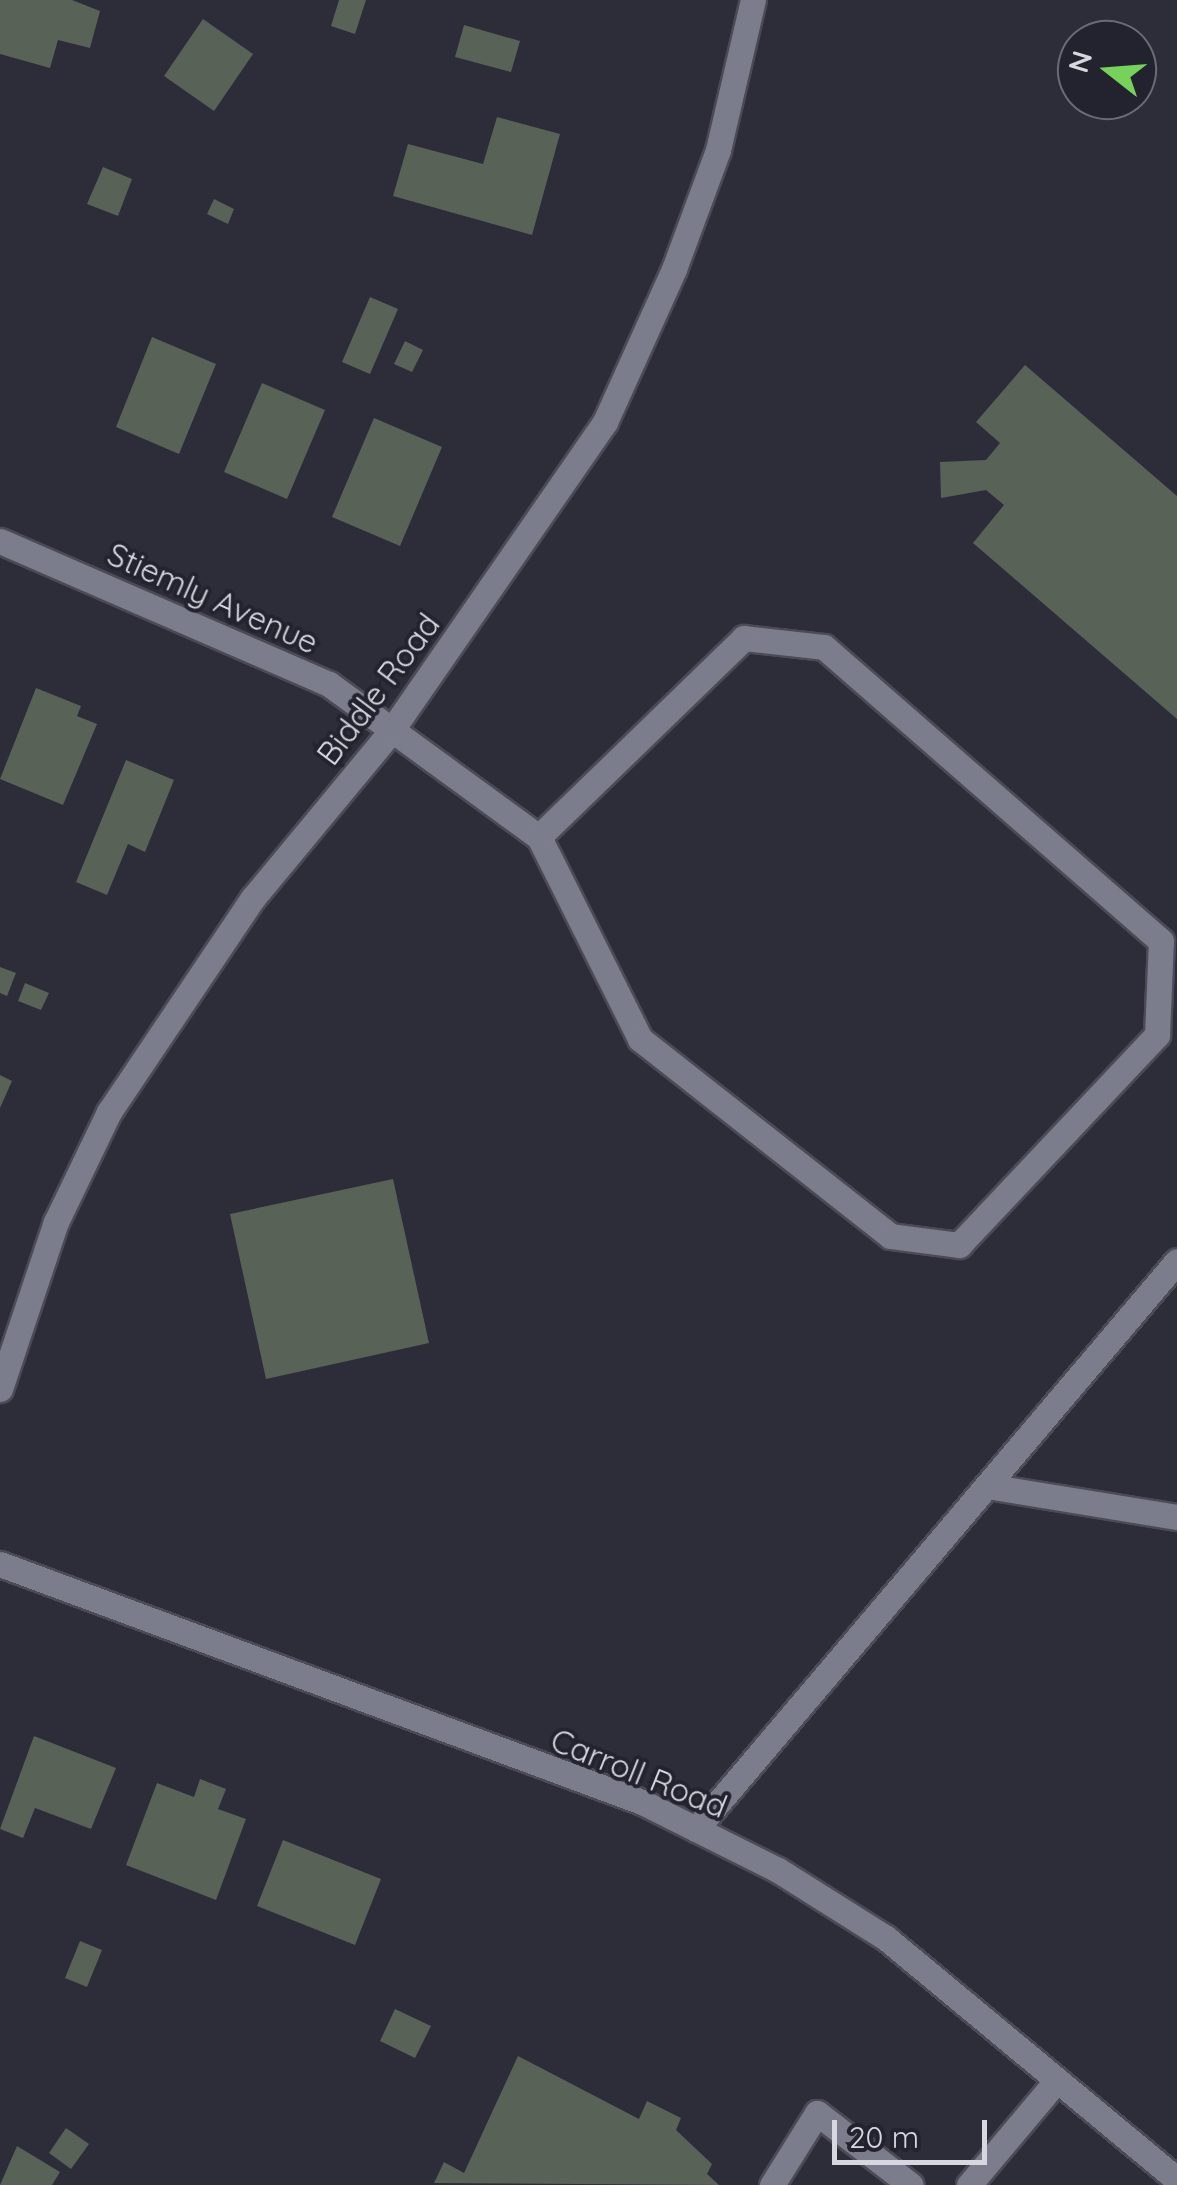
<!DOCTYPE html>
<html>
<head>
<meta charset="utf-8">
<style>
	body { margin:0 }
	#map { position:relative; width:1177px; height:2185px; overflow:hidden; background:#2c2d39; font-family:Quicksand,sans-serif }
	div>[style] { position:absolute }
	[style*='--x'] { left:calc(var(--x)*1px); top:calc(var(--y)*1px); width:calc(var(--w)*1px); rotate:calc(var(--a)*1deg) }
	.building>* { inset:0; background:#586256 }
	.roads { filter:drop-shadow(2px 0 #4a4b55) drop-shadow(-2px 0 #4a4b55) drop-shadow(0 2px #4a4b55) drop-shadow(0 -2px #4a4b55) }
	.minor>* { height:25px; margin:-12.5px; padding:0 12.5px; transform-origin:12.5px; border-radius:12.5px; background:#7c7d8c }
	span { translate:-50% -50%; white-space:nowrap; text-align:center; line-height:1.15; -webkit-text-stroke:8px #22232f; paint-order:stroke }
	.street-label { font-size:32px; color:#d6d7df }
	.north { position:absolute; left:1057px; top:20px; width:100px; height:100px; box-sizing:border-box; background:#22232f; border:2px solid #6a6b75; border-radius:50%; rotate:287deg; font-size:28px; font-weight:700; line-height:40px; text-align:center; color:#d6d7df }
	.north::after { content:''; display:block; margin:auto; width:35px; height:45px; background:#76d25a; clip-path:polygon(50% 0,100% 100%,50% 72%,0 100%) }
	.scale { position:absolute; left:832px; top:2120px; width:155px; height:45px; box-sizing:border-box; border:5px solid #d6d7df; border-top:0; padding-left:12px; font-size:30px; line-height:35px; white-space:nowrap; color:#d6d7df; -webkit-text-stroke:8px #22232f; paint-order:stroke }
</style>
</head>
<body>
<div id="map">
	<div class="building">
		<div style="clip-path:polygon(0 0,72px 0,100px 11px,90px 48px,58px 40px,50px 68px,0 54px)"></div>
		<div style="clip-path:polygon(339px 0,366px 0,355px 34px,331px 26px)"></div>
		<div style="clip-path:polygon(203px 19px,253px 54px,214px 111px,164px 76px)"></div>
		<div style="clip-path:polygon(464px 25px,520px 41px,511px 72px,455px 57px)"></div>
		<div style="clip-path:polygon(497px 117px,560px 134px,532px 235px,393px 196px,408px 144px,483px 164px)"></div>
		<div style="clip-path:polygon(103px 167px,132px 179px,118px 216px,87px 204px)"></div>
		<div style="clip-path:polygon(214px 199px,234px 209px,228px 224px,207px 214px)"></div>
		<div style="clip-path:polygon(370px 297px,398px 309px,370px 374px,342px 362px)"></div>
		<div style="clip-path:polygon(152px 337px,216px 364px,179px 454px,116px 427px)"></div>
		<div style="clip-path:polygon(405px 341px,423px 350px,412px 372px,394px 364px)"></div>
		<div style="clip-path:polygon(1025px 365px,1177px 496px,1177px 719px,973px 543px,1004px 505px,986px 490px,941px 498px,940px 462px,986px 460px,1000px 443px,976px 422px)"></div>
		<div style="clip-path:polygon(262px 383px,325px 410px,287px 499px,224px 472px)"></div>
		<div style="clip-path:polygon(374px 418px,442px 447px,400px 546px,332px 517px)"></div>
		<div style="clip-path:polygon(36px 688px,81px 706px,77px 716px,97px 724px,63px 805px,0 779px)"></div>
		<div style="clip-path:polygon(126px 760px,174px 780px,145px 852px,128px 844px,107px 895px,76px 882px)"></div>
		<div style="clip-path:polygon(0 967px,16px 973px,7px 996px,0 993px)"></div>
		<div style="clip-path:polygon(25px 983px,49px 993px,41px 1010px,18px 1001px)"></div>
		<div style="clip-path:polygon(0 1075px,12px 1081px,0 1108px)"></div>
		<div style="clip-path:polygon(393px 1179px,429px 1343px,266px 1379px,230px 1214px)"></div>
		<div style="clip-path:polygon(34px 1736px,116px 1768px,91px 1829px,35px 1808px,23px 1838px,0 1829px)"></div>
		<div style="clip-path:polygon(200px 1779px,226px 1789px,218px 1809px,246px 1819px,216px 1900px,126px 1865px,157px 1783px,194px 1797px)"></div>
		<div style="clip-path:polygon(283px 1840px,381px 1879px,355px 1945px,257px 1906px)"></div>
		<div style="clip-path:polygon(80px 1941px,102px 1950px,87px 1987px,65px 1978px)"></div>
		<div style="clip-path:polygon(395px 2009px,431px 2026px,415px 2058px,380px 2041px)"></div>
		<div style="clip-path:polygon(518px 2056px,639px 2119px,647px 2101px,681px 2118px,676px 2130px,712px 2164px,707px 2174px,719px 2185px,434px 2183px,444px 2162px,464px 2173px)"></div>
		<div style="clip-path:polygon(66px 2128px,89px 2144px,71px 2169px,49px 2153px)"></div>
		<div style="clip-path:polygon(17px 2146px,60px 2172px,52px 2185px,0 2185px)"></div>
	</div>
	<div class="roads">
		<div class="minor">
			<div style="--x:0;--y:541;--w:359;--a:23.5"></div>
			<div style="--x:329;--y:684;--w:260;--a:36.1"></div>
			<div style="--x:539;--y:837;--w:226;--a:63.4"></div>
			<div style="--x:640;--y:1039;--w:318;--a:38.2"></div>
			<div style="--x:890;--y:1236;--w:70;--a:7.4"></div>
			<div style="--x:959;--y:1245;--w:289;--a:-46.7"></div>
			<div style="--x:1157;--y:1035;--w:94;--a:-87.6"></div>
			<div style="--x:1161;--y:941;--w:447;--a:-138.9"></div>
			<div style="--x:824;--y:647;--w:81;--a:-173.6"></div>
			<div style="--x:744;--y:638;--w:286;--a:135.9"></div>
			<div style="--x:0;--y:1389;--w:176;--a:-71.5"></div>
			<div style="--x:56;--y:1222;--w:122;--a:-64.3"></div>
			<div style="--x:109;--y:1112;--w:258;--a:-56.1"></div>
			<div style="--x:253;--y:898;--w:217;--a:-50.4"></div>
			<div style="--x:391;--y:731;--w:376;--a:-55.3"></div>
			<div style="--x:605;--y:422;--w:168;--a:-65.7"></div>
			<div style="--x:674;--y:269;--w:127;--a:-69.7"></div>
			<div style="--x:718;--y:150;--w:154;--a:-76.9"></div>
			<div style="--x:987;--y:1486;--w:193;--a:9.3"></div>
			<div style="--x:0;--y:1564;--w:685;--a:20.34"></div>
			<div style="--x:642;--y:1802;--w:152;--a:26.6"></div>
			<div style="--x:778;--y:1870;--w:128;--a:32.2"></div>
			<div style="--x:886;--y:1938;--w:378;--a:39.7"></div>
			<div style="--x:696;--y:1829;--w:744;--a:-49.74"></div>
			<div style="--x:772;--y:2185;--w:85;--a:-58"></div>
			<div style="--x:817;--y:2113;--w:118;--a:37.5"></div>
			<div style="--x:969;--y:2185;--w:137;--a:-50"></div>
		</div>
	</div>
	<div class="street-label">
		<span style="left:213px;top:598px;rotate:24deg">Stiemly Avenue</span>
		<span style="left:378px;top:689px;rotate:-53deg">Biddle Road</span>
		<span style="left:639px;top:1773px;rotate:22deg">Carroll Road</span>
	</div>
	<div class="north">N</div>
	<div class="scale">20 m</div>
</div>
</body>
</html>
